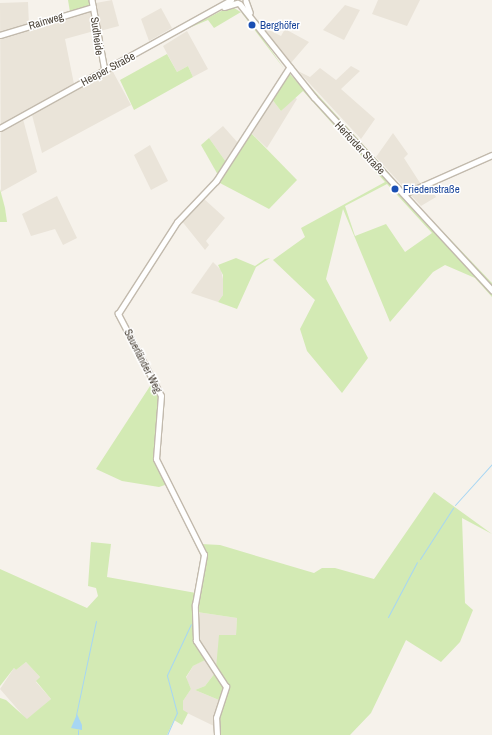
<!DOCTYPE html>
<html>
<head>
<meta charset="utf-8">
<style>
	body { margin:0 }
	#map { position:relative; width:492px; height:735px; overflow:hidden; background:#f6f2eb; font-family:"Archivo Narrow",sans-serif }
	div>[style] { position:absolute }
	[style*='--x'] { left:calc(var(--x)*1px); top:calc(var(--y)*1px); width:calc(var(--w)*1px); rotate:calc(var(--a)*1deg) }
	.residential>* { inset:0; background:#eae4d9 }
	.green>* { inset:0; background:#d3eab4 }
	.water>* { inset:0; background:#a7d6f3 }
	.stream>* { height:1px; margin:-0.5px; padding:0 0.5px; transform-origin:0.5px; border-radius:0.5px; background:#a7d6f3 }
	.roads { filter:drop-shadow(1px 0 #c2baad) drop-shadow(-1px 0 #c2baad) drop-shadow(0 1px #c2baad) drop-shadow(0 -1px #c2baad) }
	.minor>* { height:4.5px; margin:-2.25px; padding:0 2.25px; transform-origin:2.25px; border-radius:2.25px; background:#fff }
	.dots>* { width:11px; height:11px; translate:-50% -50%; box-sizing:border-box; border:2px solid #fff; border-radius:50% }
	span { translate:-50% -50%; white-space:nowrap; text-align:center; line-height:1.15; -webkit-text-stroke:3px #fff; paint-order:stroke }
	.street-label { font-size:11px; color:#4b4338 }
	.transit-label { font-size:11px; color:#164399 }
	.left { translate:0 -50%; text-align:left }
</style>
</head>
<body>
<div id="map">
	<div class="residential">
		<div style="clip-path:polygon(112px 0,119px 26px,100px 31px,96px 3px)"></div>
		<div style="clip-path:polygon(378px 0,420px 0,407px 26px,372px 14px)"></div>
		<div style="clip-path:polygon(28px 2px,29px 25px,92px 8px,94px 31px,65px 39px,74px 84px,77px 88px,112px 70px,131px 105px,42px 153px,32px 115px,23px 119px,37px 172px,1px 192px,0 3px)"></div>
		<div style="clip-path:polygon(345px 5px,360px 10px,344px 40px,323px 30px)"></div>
		<div style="clip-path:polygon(161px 8px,172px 28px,149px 41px,141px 19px)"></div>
		<div style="clip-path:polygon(263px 27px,281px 36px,285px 29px,309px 42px,290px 64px)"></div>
		<div style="clip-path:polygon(187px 31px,208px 69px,193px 77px,188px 66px,177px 72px,163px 46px)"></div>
		<div style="clip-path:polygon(351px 66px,360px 71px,341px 89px,375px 119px,361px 139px,298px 71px,310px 77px,320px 68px,336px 80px)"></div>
		<div style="clip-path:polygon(294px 97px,297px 99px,267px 148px,250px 132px,271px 98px,281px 111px)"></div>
		<div style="clip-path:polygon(223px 126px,238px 143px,226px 162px,209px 138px)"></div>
		<div style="clip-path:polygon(393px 133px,408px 154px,404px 158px,422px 186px,428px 184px,436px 197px,421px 206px,376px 157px)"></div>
		<div style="clip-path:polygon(150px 145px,168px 181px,151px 190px,134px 155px)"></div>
		<div style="clip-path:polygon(57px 196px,77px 238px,63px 245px,55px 229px,31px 236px,22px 214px)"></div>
		<div style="clip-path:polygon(203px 198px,225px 218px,206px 241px,209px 245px,205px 250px,181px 220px)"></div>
		<div style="clip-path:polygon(213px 262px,221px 270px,223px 279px,223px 295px,218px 302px,191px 293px)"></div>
		<div style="clip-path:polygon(197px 612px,237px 618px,236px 635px,215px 673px,205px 686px,195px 690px,219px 700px,214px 719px,216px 727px,183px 711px,183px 701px,191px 689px,186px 678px,193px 666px,208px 658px,198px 639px)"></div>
		<div style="clip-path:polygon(26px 662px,40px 677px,36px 682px,51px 699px,27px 720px,0 689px,14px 668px,16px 670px)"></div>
	</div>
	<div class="green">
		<div style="clip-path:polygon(68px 0,89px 0,90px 5px,70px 12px)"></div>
		<div style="clip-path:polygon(231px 6px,247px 16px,285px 70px,241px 12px,214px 28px,208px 20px,182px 31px)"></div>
		<div style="clip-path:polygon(167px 54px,177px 72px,188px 66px,193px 77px,134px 110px,120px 80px)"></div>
		<div style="clip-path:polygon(296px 71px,390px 174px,389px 175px,306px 86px)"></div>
		<div style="clip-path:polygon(evenodd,288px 72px,492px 293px,492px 297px,475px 278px,445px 265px,433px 272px,390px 322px,343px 209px,326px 279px,368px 358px,342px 393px,307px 351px,300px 329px,315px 300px,273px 260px,305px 237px,301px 228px,385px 182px,303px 91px,281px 111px,271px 98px,288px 72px,387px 184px,432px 233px,405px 252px,386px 224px,355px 236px,345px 206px,387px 184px)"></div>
		<div style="clip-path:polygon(250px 132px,297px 180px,269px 209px,218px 182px)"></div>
		<div style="clip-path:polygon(209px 138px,226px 162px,218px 175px,201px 145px)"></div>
		<div style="clip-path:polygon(0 189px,5px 208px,7px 222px,0 222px)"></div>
		<div style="clip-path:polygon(408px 195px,492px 283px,492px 288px,409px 197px)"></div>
		<div style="clip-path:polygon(236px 258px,255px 266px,265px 259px,270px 258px,256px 267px,237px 309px,218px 302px,223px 295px,223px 275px,218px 265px)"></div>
		<div style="clip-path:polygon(152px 383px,159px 396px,154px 458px,168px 484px,159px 487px,122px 481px,96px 469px)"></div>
		<div style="clip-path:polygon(434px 492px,492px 534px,462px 518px,465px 603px,473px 610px,460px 642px,441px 662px,406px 640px,371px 713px,350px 735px,219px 735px,218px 717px,229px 686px,216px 668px,219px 635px,236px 635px,237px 618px,197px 612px,206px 561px,201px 544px,220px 545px,314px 573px,322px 568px,335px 568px,374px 579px)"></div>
		<div style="clip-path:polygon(91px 542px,111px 544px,107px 577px,196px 593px,193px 641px,205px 660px,193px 666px,186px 677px,191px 689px,183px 701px,183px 710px,188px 713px,182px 725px,174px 720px,167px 735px,0 735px,0 698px,6px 700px,27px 719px,51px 699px,36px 681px,40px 677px,26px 662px,16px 670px,14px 668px,0 686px,0 569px,87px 608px,98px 596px,96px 588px,88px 586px)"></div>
		<div style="clip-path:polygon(215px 673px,223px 687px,219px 700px,195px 690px,205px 686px)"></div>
	</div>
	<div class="water">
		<div style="clip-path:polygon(77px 714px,82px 725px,82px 730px,71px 728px)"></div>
	</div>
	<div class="stream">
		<div style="--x:455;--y:505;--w:55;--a:-47.9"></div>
		<div style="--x:420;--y:559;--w:61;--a:-57.1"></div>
		<div style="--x:388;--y:617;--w:62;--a:-62.2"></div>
		<div style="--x:76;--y:715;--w:96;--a:-78"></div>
		<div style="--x:78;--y:730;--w:5;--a:90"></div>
		<div style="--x:167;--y:735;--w:24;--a:-66"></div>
		<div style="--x:177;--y:713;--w:39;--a:-105"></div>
		<div style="--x:167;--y:675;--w:56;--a:-64.8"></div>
	</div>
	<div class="roads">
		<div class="minor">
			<div style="--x:92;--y:0;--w:72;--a:79.6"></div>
			<div style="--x:246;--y:1;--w:12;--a:70"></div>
			<div style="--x:240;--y:4;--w:119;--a:51.5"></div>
			<div style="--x:314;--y:97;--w:263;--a:47.3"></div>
			<div style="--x:224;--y:7;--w:14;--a:-17"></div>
			<div style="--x:0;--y:35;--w:97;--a:-16.8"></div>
			<div style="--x:0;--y:128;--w:264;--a:-29"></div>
			<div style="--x:404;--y:194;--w:96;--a:-23.9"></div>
			<div style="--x:217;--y:735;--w:17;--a:-93"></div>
			<div style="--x:216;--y:718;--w:33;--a:-72"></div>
			<div style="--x:226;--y:687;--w:55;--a:-123.1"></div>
			<div style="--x:196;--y:641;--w:36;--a:-92"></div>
			<div style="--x:195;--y:605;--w:51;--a:-79.8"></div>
			<div style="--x:204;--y:555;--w:107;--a:-116.6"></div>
			<div style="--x:156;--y:459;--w:63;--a:-85.5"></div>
			<div style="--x:161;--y:396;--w:93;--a:-117.7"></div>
			<div style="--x:118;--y:314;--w:109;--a:-57.3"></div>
			<div style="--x:177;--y:222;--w:57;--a:-46.4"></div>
			<div style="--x:216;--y:181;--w:135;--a:-57.1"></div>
		</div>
	</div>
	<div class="dots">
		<div style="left:252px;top:25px;background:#1a4fb4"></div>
		<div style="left:395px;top:189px;background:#1a4fb4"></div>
	</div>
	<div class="street-label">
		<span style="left:46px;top:21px;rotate:-17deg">Rainweg</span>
		<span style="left:97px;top:36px;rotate:82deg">Sudheide</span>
		<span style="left:108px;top:69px;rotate:-28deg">Heeper Straße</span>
		<span style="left:360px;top:148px;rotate:47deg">Herforder Straße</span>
		<span style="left:143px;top:361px;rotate:63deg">Sauerländer Weg</span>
	</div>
	<div class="transit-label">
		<span class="left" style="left:260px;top:25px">Berghöfer</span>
		<span class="left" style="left:403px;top:189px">Friedenstraße</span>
	</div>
</div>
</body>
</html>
